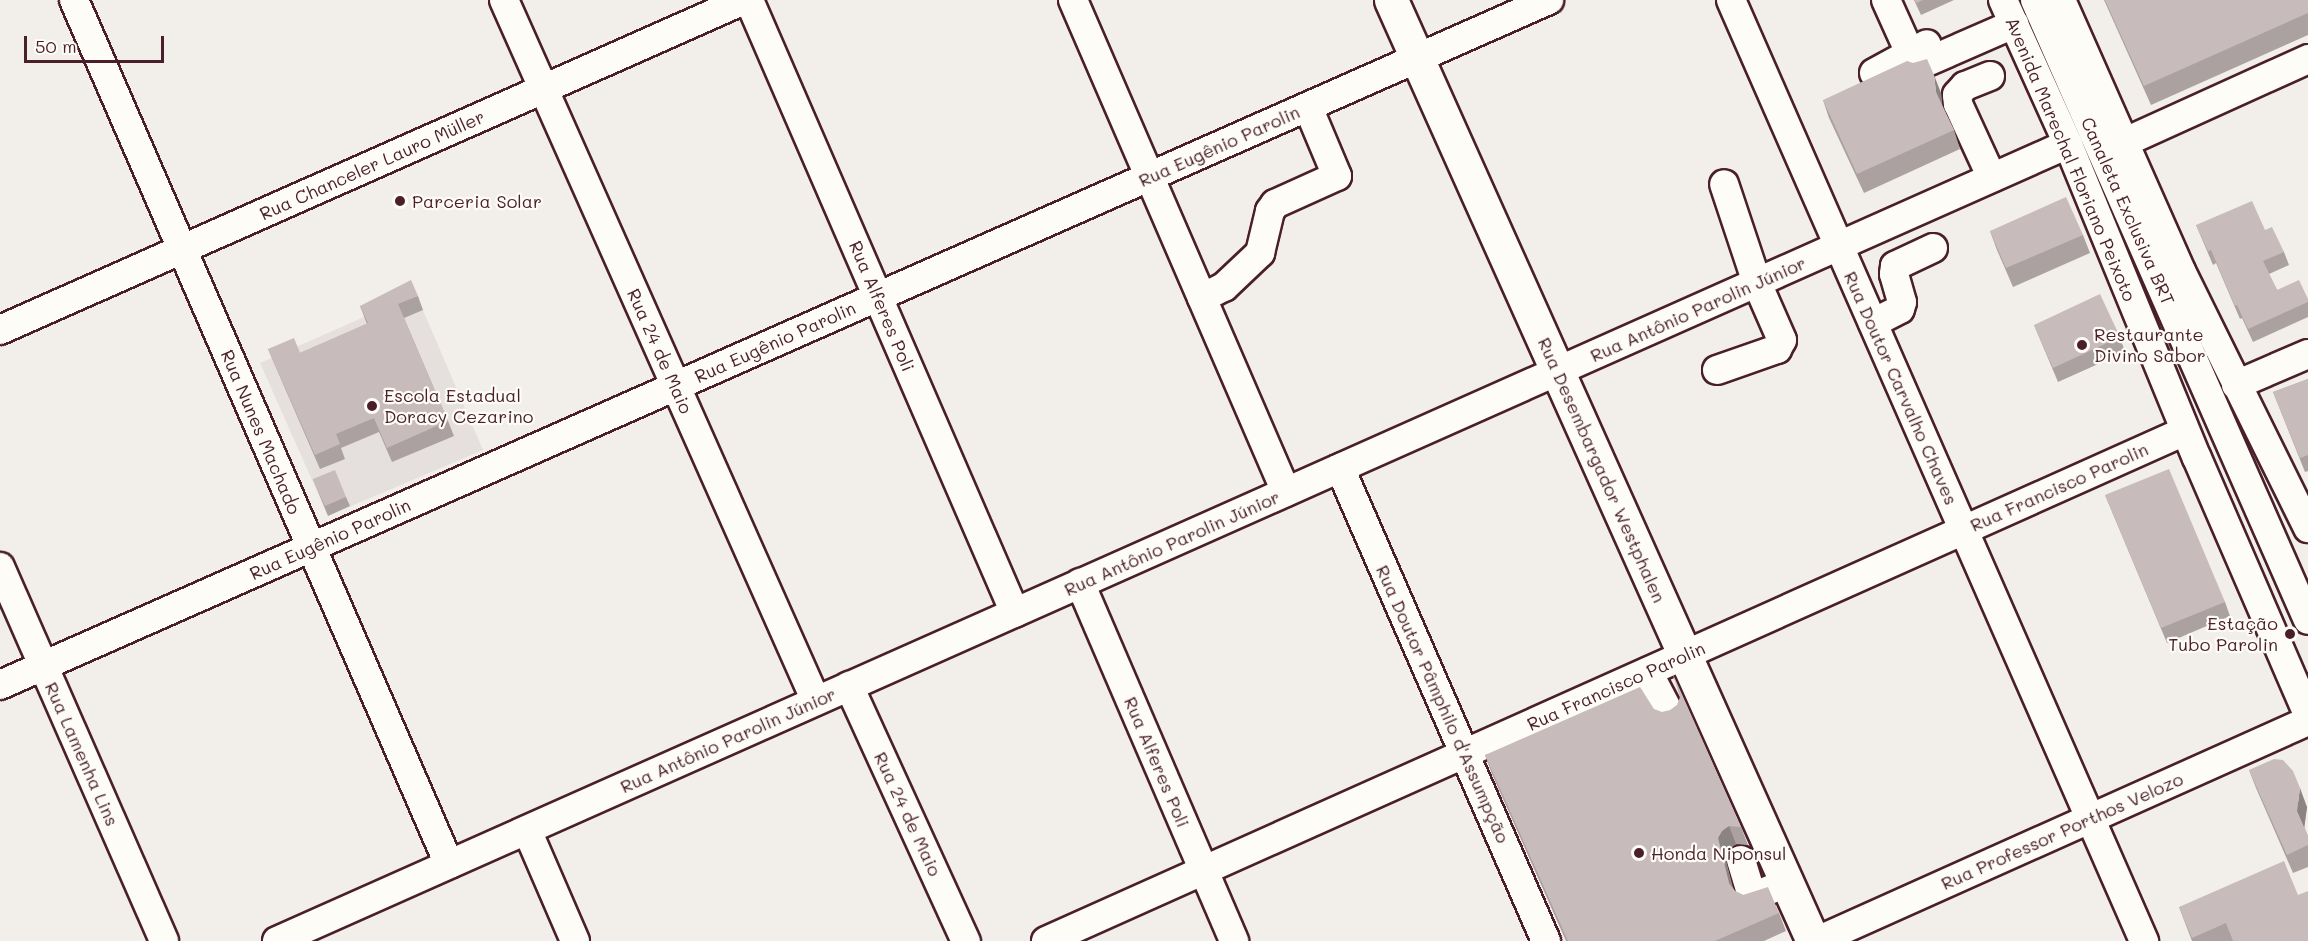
<!DOCTYPE html>
<html>
<head>
<meta charset="utf-8">
<style>
	body { margin:0 }
	#map { position:relative; width:2308px; height:941px; overflow:hidden; background:#f2efeb; font-family:Mali,sans-serif }
	div>[style] { position:absolute }
	[style*='--x'] { left:calc(var(--x)*1px); top:calc(var(--y)*1px); width:calc(var(--w)*1px); rotate:calc(var(--a)*1deg) }
	.built>* { inset:0; background:#e5dfdd }
	.roads { filter:drop-shadow(2px 0 #4a1f2b) drop-shadow(-2px 0 #4a1f2b) drop-shadow(0 2px #4a1f2b) drop-shadow(0 -2px #4a1f2b) }
	.minor>* { height:28px; margin:-14px; padding:0 14px; transform-origin:14px; border-radius:14px; background:#fdfcf7 }
	.major>* { height:33px; margin:-16.5px; padding:0 16.5px; transform-origin:16.5px; border-radius:16.5px; background:#fdfcf7 }
	.wall>* { inset:0; background:#aca1a1 }
	.shaded-wall>* { inset:0; background:#8c8383 }
	.building>* { inset:0; background:#c8bbbb }
	.dots>* { width:16px; height:16px; translate:-50% -50%; box-sizing:border-box; border:3px solid #fdfcf7; border-radius:50% }
	span { translate:-50% -50%; white-space:nowrap; text-align:center; line-height:1.15; -webkit-text-stroke:4.5px #fdfcf7; paint-order:stroke }
	.street-label { font-size:18px; color:#4a1f2b }
	.poi-label { font-size:18px; color:#4a1f2b }
	.left { translate:0 -50%; text-align:left }
	.right { translate:-100% -50%; text-align:right }
	.scale { position:absolute; left:24px; top:36px; width:140px; height:27px; box-sizing:border-box; border:3px solid #4a1f2b; border-top:0; padding-left:8px; font-size:18px; line-height:21px; white-space:nowrap; color:#4a1f2b; -webkit-text-stroke:4px #fdfcf7; paint-order:stroke }
</style>
</head>
<body>
<div id="map">
	<div class="built">
		<div style="clip-path:polygon(416px 294px,483px 450px,328px 516px,260px 363px)"></div>
	</div>
	<div class="roads">
		<div class="minor">
			<div style="--x:74;--y:0;--w:942;--a:66.54"></div>
			<div style="--x:504;--y:0;--w:767;--a:66.01"></div>
			<div style="--x:749;--y:0;--w:668;--a:66.54"></div>
			<div style="--x:1073;--y:0;--w:536;--a:66.59"></div>
			<div style="--x:1731;--y:0;--w:1028;--a:66.3"></div>
			<div style="--x:1886;--y:0;--w:68;--a:65.7"></div>
			<div style="--x:1914;--y:62;--w:7;--a:27"></div>
			<div style="--x:1920;--y:65;--w:103;--a:-23.6"></div>
			<div style="--x:2003;--y:0;--w:158;--a:65.7"></div>
			<div style="--x:2068;--y:144;--w:339;--a:67.7"></div>
			<div style="--x:2197;--y:458;--w:280;--a:66.6"></div>
			<div style="--x:2035;--y:0;--w:677;--a:66.24"></div>
			<div style="--x:2061;--y:0;--w:296;--a:66.1"></div>
			<div style="--x:2181;--y:271;--w:287;--a:63.7"></div>
			<div style="--x:1874;--y:73;--w:60;--a:-28.7"></div>
			<div style="--x:1990;--y:76;--w:27;--a:158"></div>
			<div style="--x:1965;--y:86;--w:12;--a:132"></div>
			<div style="--x:1957;--y:95;--w:9;--a:84"></div>
			<div style="--x:1958;--y:104;--w:81;--a:65.3"></div>
			<div style="--x:2123;--y:143;--w:203;--a:-24.4"></div>
			<div style="--x:1202;--y:298;--w:25;--a:-27"></div>
			<div style="--x:1224;--y:287;--w:50;--a:-43.4"></div>
			<div style="--x:1260;--y:253;--w:43;--a:-76.6"></div>
			<div style="--x:1270;--y:211;--w:9;--a:-54"></div>
			<div style="--x:1275;--y:204;--w:68;--a:-24.3"></div>
			<div style="--x:1337;--y:176;--w:75;--a:-112.8"></div>
			<div style="--x:1873;--y:323;--w:30;--a:-27"></div>
			<div style="--x:1900;--y:309;--w:7;--a:-74"></div>
			<div style="--x:1902;--y:302;--w:29;--a:-106"></div>
			<div style="--x:1894;--y:274;--w:8;--a:-83"></div>
			<div style="--x:1895;--y:266;--w:42;--a:-25.3"></div>
			<div style="--x:0;--y:330;--w:814;--a:-23.92"></div>
			<div style="--x:1717;--y:370;--w:64;--a:-19.3"></div>
			<div style="--x:1777;--y:349;--w:10;--a:-61"></div>
			<div style="--x:1782;--y:340;--w:62;--a:-113.7"></div>
			<div style="--x:1757;--y:283;--w:104;--a:-108.4"></div>
			<div style="--x:2236;--y:385;--w:78;--a:-23.3"></div>
			<div style="--x:1340;--y:468;--w:516;--a:66.47"></div>
			<div style="--x:0;--y:567;--w:408;--a:66.3"></div>
			<div style="--x:1080;--y:583;--w:390;--a:66.7"></div>
			<div style="--x:1648;--y:672;--w:47;--a:62.4"></div>
			<div style="--x:0;--y:685;--w:1694;--a:-23.86"></div>
			<div style="--x:849;--y:686;--w:281;--a:65.4"></div>
			<div style="--x:527;--y:830;--w:121;--a:66.6"></div>
			<div style="--x:1741;--y:860;--w:39;--a:73"></div>
			<div style="--x:1752;--y:897;--w:35;--a:-22"></div>
			<div style="--x:277;--y:941;--w:1960;--a:-23.99"></div>
			<div style="--x:1046;--y:941;--w:1248;--a:-24.12"></div>
			<div style="--x:1817;--y:941;--w:538;--a:-24.14"></div>
		</div>
		<div class="major">
			<div style="--x:1391;--y:0;--w:1031;--a:65.85"></div>
		</div>
	</div>
	<div class="wall">
		<div style="clip-path:polygon(1914px 0,1954px 0,1921px 15px)"></div>
		<div style="clip-path:polygon(2104px 0,2308px 0,2308px 35px,2151px 105px)"></div>
		<div style="clip-path:polygon(1941px 93px,1942px 106px,1954px 130px,1960px 149px,1864px 193px,1829px 118px,1823px 100px)"></div>
		<div style="clip-path:polygon(2196px 225px,2265px 230px,2284px 252px,2289px 265px,2269px 274px,2277px 290px,2308px 299px,2308px 317px,2253px 342px,2242px 318px,2240px 319px,2216px 263px,2213px 265px)"></div>
		<div style="clip-path:polygon(1990px 231px,2083px 235px,2090px 253px,2013px 287px,1997px 250px)"></div>
		<div style="clip-path:polygon(418px 296px,423px 310px,404px 318px,448px 421px,454px 436px,392px 462px,379px 432px,341px 448px,345px 459px,320px 469px,274px 363px,268px 349px,300px 353px,367px 324px,360px 306px)"></div>
		<div style="clip-path:polygon(2034px 325px,2120px 337px,2125px 352px,2058px 382px)"></div>
		<div style="clip-path:polygon(2308px 379px,2308px 471px,2305px 472px,2273px 392px)"></div>
		<div style="clip-path:polygon(313px 479px,346px 497px,350px 506px,328px 516px)"></div>
		<div style="clip-path:polygon(2105px 495px,2225px 602px,2230px 616px,2167px 643px)"></div>
		<div style="clip-path:polygon(1654px 709px,1741px 827px,1748px 845px,1736px 844px,1729px 849px,1725px 857px,1733px 888px,1735px 891px,1779px 913px,1786px 931px,1764px 941px,1566px 941px,1492px 774px,1485px 755px)"></div>
		<div style="clip-path:polygon(2249px 770px,2307px 807px,2304px 827px,2308px 836px,2308px 867px,2293px 873px,2256px 788px)"></div>
		<div style="clip-path:polygon(2298px 895px,2308px 941px,2192px 941px,2179px 907px)"></div>
	</div>
	<div class="shaded-wall">
		<div style="clip-path:polygon(1934px 75px,1941px 93px,1943px 111px,1936px 92px)"></div>
		<div style="clip-path:polygon(2300px 788px,2307px 807px,2304px 830px,2297px 811px)"></div>
		<div style="clip-path:polygon(1729px 826px,1736px 844px,1729px 849px,1725px 857px,1736px 902px,1729px 883px,1718px 838px,1722px 831px)"></div>
	</div>
	<div class="building">
		<div style="clip-path:polygon(1915px 0,1923px 0,1916px 3px)"></div>
		<div style="clip-path:polygon(2105px 0,2308px 0,2308px 13px,2144px 86px)"></div>
		<div style="clip-path:polygon(1927px 59px,1934px 75px,1936px 92px,1954px 130px,1857px 174px,1823px 100px,1907px 61px,1913px 63px)"></div>
		<div style="clip-path:polygon(2066px 197px,2083px 235px,2006px 268px,1990px 231px)"></div>
		<div style="clip-path:polygon(2252px 201px,2265px 230px,2272px 227px,2284px 252px,2263px 261px,2277px 290px,2299px 280px,2308px 299px,2308px 302px,2248px 329px,2237px 305px,2235px 306px,2211px 250px,2208px 251px,2196px 225px)"></div>
		<div style="clip-path:polygon(411px 280px,418px 296px,398px 304px,448px 421px,387px 448px,374px 418px,336px 434px,340px 444px,315px 455px,268px 349px,294px 338px,300px 353px,368px 323px,360px 306px)"></div>
		<div style="clip-path:polygon(2100px 294px,2120px 337px,2053px 368px,2034px 325px)"></div>
		<div style="clip-path:polygon(2308px 379px,2308px 455px,2300px 458px,2273px 392px)"></div>
		<div style="clip-path:polygon(2169px 469px,2225px 602px,2161px 628px,2105px 495px)"></div>
		<div style="clip-path:polygon(335px 470px,346px 497px,325px 506px,313px 479px)"></div>
		<div style="clip-path:polygon(1672px 672px,1741px 827px,1729px 826px,1722px 831px,1718px 838px,1729px 883px,1735px 891px,1743px 895px,1768px 887px,1779px 913px,1715px 941px,1568px 941px,1485px 755px,1640px 687px,1654px 709px,1662px 712px,1670px 710px,1677px 705px,1680px 697px)"></div>
		<div style="clip-path:polygon(2274px 759px,2283px 760px,2293px 771px,2300px 788px,2297px 811px,2308px 836px,2308px 845px,2287px 855px,2249px 770px)"></div>
		<div style="clip-path:polygon(2284px 861px,2298px 895px,2308px 891px,2308px 941px,2233px 941px,2226px 923px,2192px 938px,2179px 907px)"></div>
	</div>
	<div class="dots">
		<div style="left:400px;top:201px;background:#4a1f2b"></div>
		<div style="left:2082px;top:345px;background:#4a1f2b"></div>
		<div style="left:372px;top:406px;background:#4a1f2b"></div>
		<div style="left:2290px;top:634px;background:#4a1f2b"></div>
		<div style="left:1639px;top:853px;background:#4a1f2b"></div>
	</div>
	<div class="street-label">
		<span style="left:1219px;top:146px;rotate:-24deg">Rua Eugênio Parolin</span>
		<span style="left:2071px;top:159px;rotate:67deg">Avenida Marechal Floriano Peixoto</span>
		<span style="left:372px;top:165px;rotate:-24deg">Rua Chanceler Lauro Müller</span>
		<span style="left:2128px;top:211px;rotate:66deg">Canaleta Exclusiva BRT</span>
		<span style="left:882px;top:306px;rotate:67deg">Rua Alferes Poli</span>
		<span style="left:1698px;top:309px;rotate:-24deg">Rua Antônio Parolin Júnior</span>
		<span style="left:775px;top:342px;rotate:-24deg">Rua Eugênio Parolin</span>
		<span style="left:660px;top:351px;rotate:66deg">Rua 24 de Maio</span>
		<span style="left:1901px;top:388px;rotate:66deg">Rua Doutor Carvalho Chaves</span>
		<span style="left:261px;top:432px;rotate:67deg">Rua Nunes Machado</span>
		<span style="left:1602px;top:470px;rotate:66deg">Rua Desembargador Westphalen</span>
		<span style="left:2059px;top:487px;rotate:-24deg">Rua Francisco Parolin</span>
		<span style="left:330px;top:539px;rotate:-24deg">Rua Eugênio Parolin</span>
		<span style="left:1172px;top:543px;rotate:-24deg">Rua Antônio Parolin Júnior</span>
		<span style="left:1616px;top:686px;rotate:-24deg">Rua Francisco Parolin</span>
		<span style="left:1443px;top:704px;rotate:66deg">Rua Doutor Pâmphilo d'Assumpção</span>
		<span style="left:728px;top:740px;rotate:-24deg">Rua Antônio Parolin Júnior</span>
		<span style="left:82px;top:754px;rotate:66deg">Rua Lamenha Lins</span>
		<span style="left:1157px;top:762px;rotate:67deg">Rua Alferes Poli</span>
		<span style="left:908px;top:814px;rotate:65deg">Rua 24 de Maio</span>
		<span style="left:2062px;top:831px;rotate:-24deg">Rua Professor Porthos Velozo</span>
	</div>
	<div class="poi-label">
		<span class="left" style="left:412px;top:201px">Parceria Solar</span>
		<span class="left" style="left:2094px;top:345px">Restaurante<br>Divino Sabor</span>
		<span class="left" style="left:384px;top:406px">Escola Estadual<br>Doracy Cezarino</span>
		<span class="right" style="left:2278px;top:634px">Estação<br>Tubo Parolin</span>
		<span class="left" style="left:1651px;top:853px">Honda Niponsul</span>
	</div>
	<div class="scale">50 m</div>
</div>
</body>
</html>
